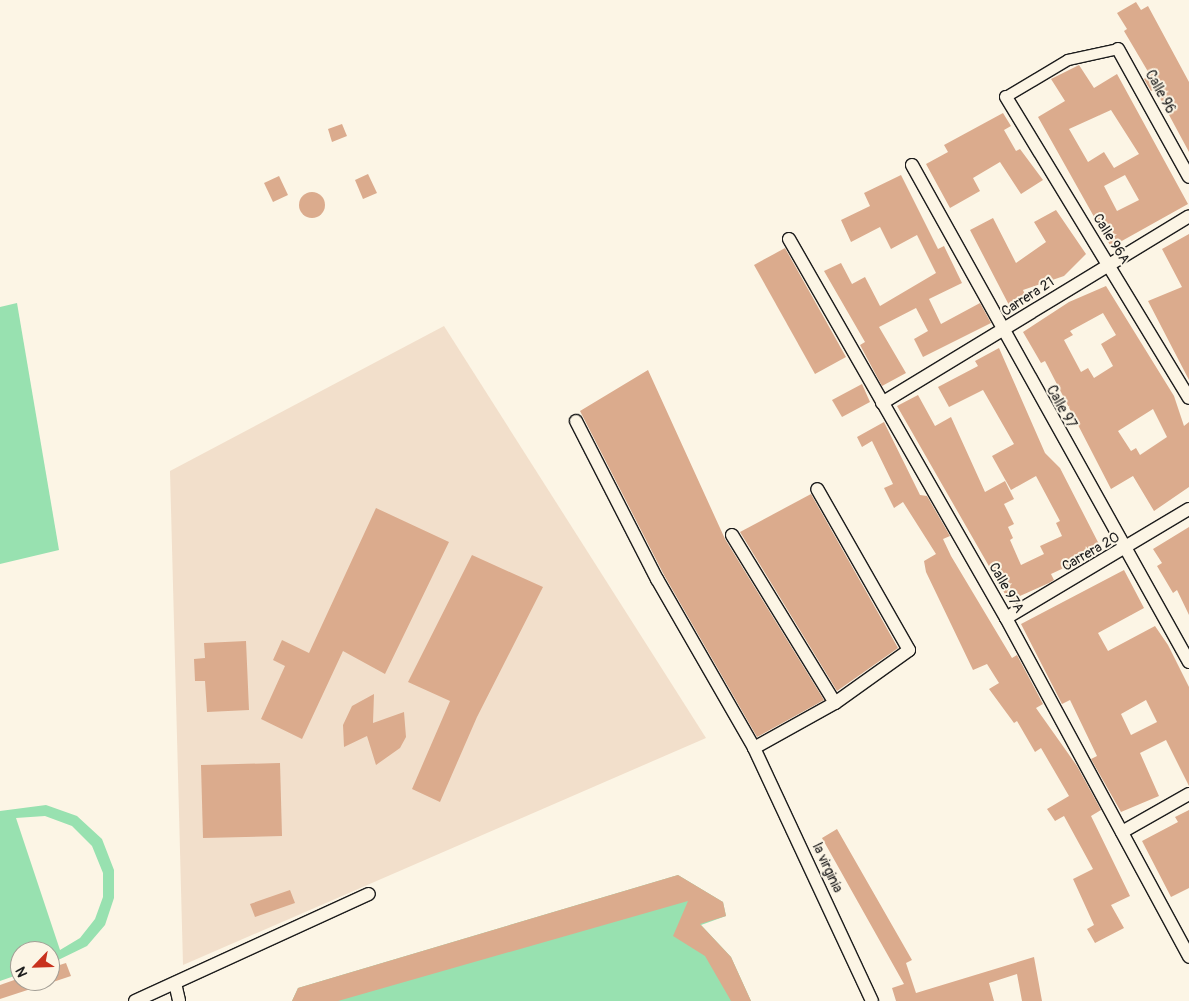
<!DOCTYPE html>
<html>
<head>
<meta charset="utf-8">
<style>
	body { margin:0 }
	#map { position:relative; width:1189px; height:1001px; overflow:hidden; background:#fcf5e5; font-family:Pangolin,sans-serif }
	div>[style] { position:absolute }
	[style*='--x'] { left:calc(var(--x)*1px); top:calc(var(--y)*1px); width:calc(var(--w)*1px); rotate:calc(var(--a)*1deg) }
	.built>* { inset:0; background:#f2dfcb }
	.green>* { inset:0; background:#98e1b0 }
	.building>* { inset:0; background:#dbab8d }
	.round { border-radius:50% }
	.roads { filter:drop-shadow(1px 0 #1c1c1c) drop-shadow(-1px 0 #1c1c1c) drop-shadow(0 1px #1c1c1c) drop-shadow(0 -1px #1c1c1c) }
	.pedestrian>* { height:10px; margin:-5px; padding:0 5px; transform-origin:5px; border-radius:5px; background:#fcf5e5 }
	.minor>* { height:12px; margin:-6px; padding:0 6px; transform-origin:6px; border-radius:6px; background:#fcf5e5 }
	span { translate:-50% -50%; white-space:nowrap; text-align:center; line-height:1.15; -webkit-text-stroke:4px #fcf5e5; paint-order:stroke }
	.street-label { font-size:14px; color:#1c1c1c }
	.north { position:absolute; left:10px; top:941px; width:50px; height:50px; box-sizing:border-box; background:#fcf5e5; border:1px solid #a29e95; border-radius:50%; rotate:246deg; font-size:14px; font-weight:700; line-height:20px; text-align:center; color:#1c1c1c }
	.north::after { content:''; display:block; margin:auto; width:18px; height:22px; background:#c8321e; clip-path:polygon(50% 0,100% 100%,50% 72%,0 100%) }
</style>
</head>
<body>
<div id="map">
	<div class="built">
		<div style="clip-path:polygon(444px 326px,706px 738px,183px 965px,170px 471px)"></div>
	</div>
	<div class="green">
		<div style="clip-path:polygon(17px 303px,59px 550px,0 564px,0 307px)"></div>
		<div style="clip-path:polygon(evenodd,46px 805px,77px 816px,102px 839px,114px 870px,114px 898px,105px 925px,87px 946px,50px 964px,50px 951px,20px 951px,20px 974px,0 981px,0 811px,46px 805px,45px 816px,72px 826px,92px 846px,103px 873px,103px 897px,95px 919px,80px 938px,60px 950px,16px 818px,45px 816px)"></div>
		<div style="clip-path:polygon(678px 875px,723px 902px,726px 916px,701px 925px,731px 957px,751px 1001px,292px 1001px,298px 988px)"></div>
	</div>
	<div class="building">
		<div style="clip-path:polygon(1136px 2px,1141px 10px,1148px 6px,1189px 82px,1189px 152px,1155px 89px,1151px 91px,1144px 79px,1150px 75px,1124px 31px,1127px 29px,1117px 13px)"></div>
		<div style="clip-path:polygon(evenodd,1079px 65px,1094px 88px,1117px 74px,1188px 204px,1111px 247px,1038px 117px,1065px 101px,1051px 79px,1079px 65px,1111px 110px,1139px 154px,1114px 168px,1104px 152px,1088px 162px,1069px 129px,1111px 110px,1079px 65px,1125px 175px,1139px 200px,1117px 211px,1104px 186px,1125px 175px)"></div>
		<div style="clip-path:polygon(1003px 113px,1011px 126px,1004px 130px,1016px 151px,1020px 149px,1043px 180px,1021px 194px,1000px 162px,973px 178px,980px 191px,950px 208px,926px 164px,948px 152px,944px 145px)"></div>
		<div style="clip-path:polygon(342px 124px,347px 136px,332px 142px,328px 129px)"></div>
		<div style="clip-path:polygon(368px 174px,377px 193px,363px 199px,355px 180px)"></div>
		<div style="clip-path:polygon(901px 175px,938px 249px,944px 246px,962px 283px,929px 299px,941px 324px,980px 303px,991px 323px,923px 357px,914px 339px,928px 331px,916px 308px,879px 327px,906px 373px,882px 386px,860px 345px,865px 342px,824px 271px,841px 263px,852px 284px,865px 277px,880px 306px,936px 273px,917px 235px,891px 249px,880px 227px,851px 242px,841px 220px,870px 206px,864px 193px)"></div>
		<div style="clip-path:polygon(279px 176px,288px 195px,273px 202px,264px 183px)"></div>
		<div class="round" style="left:299px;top:192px;width:26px;height:26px"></div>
		<div style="clip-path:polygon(1056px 210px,1086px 254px,1064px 276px,1023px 290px,1027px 299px,1010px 307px,970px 230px,993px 218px,1016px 263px,1046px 242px,1034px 222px)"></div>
		<div style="clip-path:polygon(1189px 234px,1189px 380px,1148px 301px,1182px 287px,1162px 249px)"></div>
		<div style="clip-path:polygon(785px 248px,846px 357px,815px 374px,754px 265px)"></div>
		<div style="clip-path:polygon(evenodd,1106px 286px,1174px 396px,1184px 426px,1189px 422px,1189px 487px,1154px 511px,1133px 476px,1111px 489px,1045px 361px,1041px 363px,1023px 332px,1069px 302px,1106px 286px,1103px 313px,1116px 335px,1101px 344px,1113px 366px,1094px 378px,1088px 368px,1081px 372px,1064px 340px,1073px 335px,1070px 331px,1103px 313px,1106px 286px,1153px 409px,1167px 437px,1140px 455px,1136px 448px,1131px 451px,1118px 431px,1153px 409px)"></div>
		<div style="clip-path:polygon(999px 348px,1045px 453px,1060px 468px,1102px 550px,1051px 574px,1054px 580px,1049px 583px,1009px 601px,897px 406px,918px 395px,935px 426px,951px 417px,985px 492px,1005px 481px,1014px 499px,1004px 504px,1014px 524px,1008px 527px,1013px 538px,1010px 540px,1021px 565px,1044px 554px,1040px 546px,1062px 536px,1056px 523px,1060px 521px,1036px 476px,1011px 490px,992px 456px,1014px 444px,983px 390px,949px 407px,938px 387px,978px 366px,975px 361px)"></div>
		<div style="clip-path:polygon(648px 370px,725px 539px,824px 700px,757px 737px,664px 575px,580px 411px)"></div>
		<div style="clip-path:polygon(862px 384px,870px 402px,842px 417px,832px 400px)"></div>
		<div style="clip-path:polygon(884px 422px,920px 495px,927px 496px,950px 536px,943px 539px,951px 556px,1012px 658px,1017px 655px,1043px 704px,1036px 708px,1077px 766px,1101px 810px,1091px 816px,1130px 896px,1111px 905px,1124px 928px,1095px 943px,1087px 929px,1094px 925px,1073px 879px,1093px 869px,1064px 816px,1055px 821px,1047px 809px,1069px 796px,1041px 748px,1035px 752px,1017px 721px,1014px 723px,989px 689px,999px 683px,987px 664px,973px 670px,926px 572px,924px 561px,936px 554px,903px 502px,894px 508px,884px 488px,893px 484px,872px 441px,862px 447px,857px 437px)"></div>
		<div style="clip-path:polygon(811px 494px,898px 648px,837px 691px,740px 532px)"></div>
		<div style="clip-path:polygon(376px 508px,449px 542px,385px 674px,343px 651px,302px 739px,261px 719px,285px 666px,273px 660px,282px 640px,309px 653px)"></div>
		<div style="clip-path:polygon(1189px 527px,1189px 615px,1177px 590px,1173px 593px,1157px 566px,1162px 563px,1153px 549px)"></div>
		<div style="clip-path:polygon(472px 555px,543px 587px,477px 717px,440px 802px,412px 789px,450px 701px,408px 682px)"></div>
		<div style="clip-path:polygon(evenodd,1124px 570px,1144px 608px,1098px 633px,1108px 651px,1155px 626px,1168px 645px,1189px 687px,1189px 786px,1166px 740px,1140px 753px,1159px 796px,1121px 812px,1091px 759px,1097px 756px,1070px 700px,1062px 704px,1021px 624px,1124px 570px,1146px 700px,1157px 722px,1131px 735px,1121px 714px,1146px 700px)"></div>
		<div style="clip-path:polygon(246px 641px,249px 710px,207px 712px,205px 681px,195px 681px,194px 659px,205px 658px,204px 643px)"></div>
		<div style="clip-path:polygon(374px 694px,373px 723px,404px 712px,406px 737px,400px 748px,376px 765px,367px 736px,344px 747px,343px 725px,352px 706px)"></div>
		<div style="clip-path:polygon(280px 763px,282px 836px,203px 838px,201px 765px)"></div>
		<div style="clip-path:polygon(1189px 810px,1189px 888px,1171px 897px,1142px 841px,1178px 822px,1175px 817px)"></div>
		<div style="clip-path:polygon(837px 829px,912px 960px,906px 963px,916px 993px,1034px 957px,1042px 1001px,1022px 1001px,1017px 974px,989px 983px,994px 1001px,896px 1001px,892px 988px,904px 984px,822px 838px)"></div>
		<div style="clip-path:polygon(678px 875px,723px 902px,726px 916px,700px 924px,731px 957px,751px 1001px,731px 1001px,705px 956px,673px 936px,688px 901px,338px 1001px,292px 1001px,298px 988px)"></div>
		<div style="clip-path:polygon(290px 890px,295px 903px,255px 917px,250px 904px)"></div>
		<div style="clip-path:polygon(66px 963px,71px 976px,50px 983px,50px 968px)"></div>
		<div style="clip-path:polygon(20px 978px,49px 983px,0 999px,0 985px)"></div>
	</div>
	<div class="roads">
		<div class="pedestrian">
			<div style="--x:1006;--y:97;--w:72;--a:-30.8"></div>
			<div style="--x:1068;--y:60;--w:51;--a:-12.4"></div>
		</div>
		<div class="minor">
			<div style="--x:1118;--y:49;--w:146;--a:61"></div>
			<div style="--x:1006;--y:97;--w:352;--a:58.7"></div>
			<div style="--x:912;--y:165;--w:569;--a:60.87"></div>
			<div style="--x:789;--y:239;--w:437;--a:60.2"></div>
			<div style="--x:1006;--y:618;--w:385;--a:61.6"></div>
			<div style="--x:882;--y:403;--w:359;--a:-31.3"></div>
			<div style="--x:576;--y:421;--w:178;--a:62.9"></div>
			<div style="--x:657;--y:579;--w:195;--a:60.1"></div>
			<div style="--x:754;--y:748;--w:93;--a:-29.1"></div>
			<div style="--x:835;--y:703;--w:91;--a:-35.6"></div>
			<div style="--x:909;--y:650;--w:185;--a:-119.7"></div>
			<div style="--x:732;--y:535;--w:197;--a:58.5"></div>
			<div style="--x:1006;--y:618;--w:213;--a:-30.8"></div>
			<div style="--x:754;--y:748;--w:279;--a:65"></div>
			<div style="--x:1122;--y:832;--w:77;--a:-29.6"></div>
			<div style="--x:175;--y:983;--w:18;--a:77"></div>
			<div style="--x:135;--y:1001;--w:257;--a:-24.6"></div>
		</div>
	</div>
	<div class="street-label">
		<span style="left:1160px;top:92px;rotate:61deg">Calle 96</span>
		<span style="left:1111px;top:239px;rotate:58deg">Calle 96A</span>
		<span style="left:1028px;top:297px;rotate:-33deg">Carrera 21</span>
		<span style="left:1061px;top:407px;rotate:61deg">Calle 97</span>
		<span style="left:1091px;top:552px;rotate:-30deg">Carrera 20</span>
		<span style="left:1006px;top:588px;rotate:60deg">Calle 97A</span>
		<span style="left:827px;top:868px;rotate:65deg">la virginia</span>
	</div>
	<div class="north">N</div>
</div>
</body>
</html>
